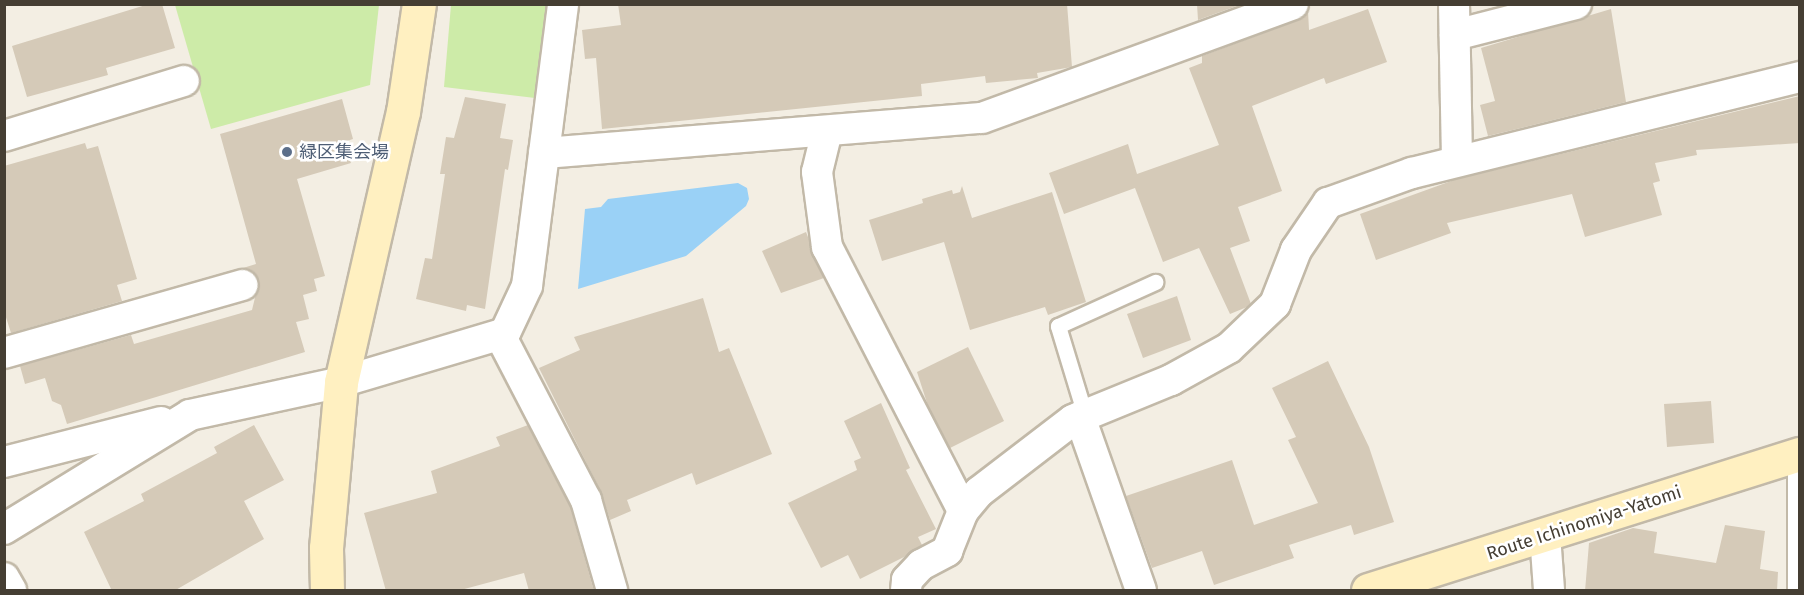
<!DOCTYPE html>
<html>
<head>
<meta charset="utf-8">
<style>
	body { margin:0 }
	#map { position:relative; width:1804px; height:595px; overflow:hidden; background:#f3eee3; font-family:"Fira Sans","Noto Sans JP",sans-serif }
	div>[style] { position:absolute }
	[style*='--x'] { left:calc(var(--x)*1px); top:calc(var(--y)*1px); width:calc(var(--w)*1px); rotate:calc(var(--a)*1deg) }
	.green>* { inset:0; background:#cdeba8 }
	.water>* { inset:0; background:#9ad1f6 }
	.building>* { inset:0; background:#d5cab8 }
	.roads { filter:drop-shadow(2px 0 #c2b9a8) drop-shadow(-2px 0 #c2b9a8) drop-shadow(0 2px #c2b9a8) drop-shadow(0 -2px #c2b9a8) }
	.lane>* { height:15px; margin:-7.5px; padding:0 7.5px; transform-origin:7.5px; border-radius:7.5px; background:#fff }
	.street>* { height:30px; margin:-15px; padding:0 15px; transform-origin:15px; border-radius:15px; background:#fff }
	.secondary>* { height:33px; margin:-16.5px; padding:0 16.5px; transform-origin:16.5px; border-radius:16.5px; background:#fff0c1 }
	.dots>* { width:16px; height:16px; translate:-50% -50%; box-sizing:border-box; border:3px solid #fff; border-radius:50% }
	span { translate:-50% -50%; white-space:nowrap; text-align:center; line-height:1.15; -webkit-text-stroke:5px #fff; paint-order:stroke }
	.service-label { font-size:18px; color:#4e5e75 }
	.left { translate:0 -50%; text-align:left }
	.street-label { font-size:18px; color:#453e33 }
	.frame { position:absolute; inset:0; border:6px solid #453e33; pointer-events:none }
</style>
</head>
<body>
<div id="map">
	<div class="green">
		<div style="clip-path:polygon(175px 5px,379px 5px,370px 85px,211px 129px)"></div>
		<div style="clip-path:polygon(451px 5px,548px 5px,535px 98px,444px 87px)"></div>
	</div>
	<div class="water">
		<div style="clip-path:polygon(738px 183px,747px 188px,749px 199px,746px 206px,686px 256px,578px 289px,585px 209px,601px 207px,608px 199px)"></div>
	</div>
	<div class="building">
		<div style="clip-path:polygon(149px 4px,162px 4px,175px 48px,106px 68px,108px 75px,27px 97px,12px 46px)"></div>
		<div style="clip-path:polygon(618px 4px,1067px 4px,1072px 67px,1037px 73px,1038px 78px,986px 83px,985px 76px,921px 84px,922px 96px,602px 129px,596px 58px,585px 59px,582px 30px,621px 25px)"></div>
		<div style="clip-path:polygon(1197px 4px,1242px 4px,1198px 20px)"></div>
		<div style="clip-path:polygon(1368px 9px,1387px 62px,1326px 84px,1324px 78px,1252px 106px,1282px 191px,1238px 207px,1250px 241px,1230px 248px,1251px 304px,1247px 307px,1230px 314px,1199px 248px,1163px 262px,1135px 188px,1064px 214px,1049px 173px,1128px 144px,1137px 174px,1219px 145px,1189px 68px,1202px 63px,1202px 56px,1299px 20px,1308px 11px,1309px 30px)"></div>
		<div style="clip-path:polygon(1611px 9px,1626px 102px,1488px 136px,1480px 105px,1495px 101px,1481px 48px)"></div>
		<div style="clip-path:polygon(1800px 96px,1800px 143px,1696px 150px,1697px 155px,1655px 163px,1660px 181px,1653px 183px,1662px 215px,1585px 237px,1572px 194px,1447px 223px,1451px 233px,1376px 260px,1360px 214px,1454px 180px)"></div>
		<div style="clip-path:polygon(465px 97px,506px 104px,500px 138px,513px 140px,508px 170px,505px 169px,485px 309px,467px 305px,466px 311px,416px 299px,425px 258px,432px 259px,445px 174px,440px 174px,446px 137px,454px 138px)"></div>
		<div style="clip-path:polygon(342px 99px,353px 139px,344px 142px,351px 163px,297px 179px,325px 276px,314px 279px,317px 291px,303px 295px,309px 319px,296px 322px,305px 352px,67px 424px,61px 405px,52px 401px,45px 378px,25px 384px,20px 366px,131px 335px,134px 344px,252px 310px,259px 281px,254px 272px,243px 268px,256px 264px,220px 134px)"></div>
		<div style="clip-path:polygon(85px 143px,87px 149px,98px 146px,137px 279px,117px 285px,122px 301px,11px 333px,4px 311px,4px 166px)"></div>
		<div style="clip-path:polygon(962px 186px,972px 218px,1052px 192px,1086px 302px,1048px 315px,1045px 307px,970px 330px,944px 242px,882px 261px,869px 220px,923px 203px,922px 199px,952px 190px,953px 194px,960px 192px)"></div>
		<div style="clip-path:polygon(806px 232px,824px 278px,781px 293px,762px 251px)"></div>
		<div style="clip-path:polygon(1177px 296px,1191px 340px,1143px 358px,1127px 314px)"></div>
		<div style="clip-path:polygon(703px 298px,719px 352px,729px 348px,772px 454px,696px 485px,692px 473px,627px 500px,631px 511px,610px 520px,601px 492px,539px 368px,580px 350px,574px 337px)"></div>
		<div style="clip-path:polygon(968px 347px,1004px 421px,950px 448px,928px 406px,917px 372px)"></div>
		<div style="clip-path:polygon(1328px 361px,1369px 447px,1394px 522px,1354px 535px,1351px 525px,1289px 545px,1294px 558px,1214px 585px,1202px 551px,1152px 568px,1126px 496px,1232px 460px,1254px 525px,1318px 503px,1288px 440px,1296px 437px,1272px 388px)"></div>
		<div style="clip-path:polygon(1711px 401px,1714px 443px,1667px 447px,1664px 404px)"></div>
		<div style="clip-path:polygon(881px 403px,910px 468px,906px 470px,936px 529px,918px 537px,922px 545px,906px 556px,860px 579px,848px 555px,821px 568px,788px 503px,857px 470px,854px 461px,861px 458px,844px 421px)"></div>
		<div style="clip-path:polygon(254px 425px,284px 480px,244px 501px,264px 539px,174px 591px,112px 591px,84px 532px,144px 501px,141px 494px,217px 453px,214px 447px)"></div>
		<div style="clip-path:polygon(528px 425px,570px 506px,594px 591px,529px 591px,524px 573px,457px 591px,386px 591px,364px 513px,437px 493px,431px 471px,500px 446px,496px 437px)"></div>
		<div style="clip-path:polygon(1725px 525px,1765px 531px,1760px 569px,1778px 572px,1777px 591px,1585px 591px,1589px 543px,1633px 528px,1657px 532px,1654px 553px,1716px 563px)"></div>
	</div>
	<div class="roads">
		<div class="lane">
			<div style="--x:1085;--y:415;--w:93;--a:-106.9"></div>
			<div style="--x:1058;--y:326;--w:107;--a:-24.4"></div>
			<div style="--x:1795;--y:455;--w:135;--a:90"></div>
		</div>
		<div class="street">
			<div style="--x:1454;--y:4;--w:157;--a:88.9"></div>
			<div style="--x:1455;--y:35;--w:125;--a:-14.4"></div>
			<div style="--x:827;--y:131;--w:42;--a:103.7"></div>
			<div style="--x:817;--y:172;--w:76;--a:82.4"></div>
			<div style="--x:827;--y:247;--w:297;--a:62.7"></div>
			<div style="--x:4;--y:136;--w:188;--a:-17"></div>
			<div style="--x:544;--y:153;--w:439;--a:-4.6"></div>
			<div style="--x:982;--y:118;--w:331;--a:-20.1"></div>
			<div style="--x:500;--y:335;--w:186;--a:62.5"></div>
			<div style="--x:586;--y:500;--w:94;--a:73.9"></div>
			<div style="--x:4;--y:353;--w:248;--a:-15.9"></div>
			<div style="--x:1080;--y:417;--w:183;--a:70.6"></div>
			<div style="--x:4;--y:462;--w:162;--a:-14.3"></div>
			<div style="--x:4;--y:529;--w:218;--a:-31.5"></div>
			<div style="--x:190;--y:415;--w:155;--a:-12.3"></div>
			<div style="--x:341;--y:382;--w:171;--a:-16.6"></div>
			<div style="--x:505;--y:333;--w:52;--a:-64.9"></div>
			<div style="--x:527;--y:286;--w:284;--a:-82.7"></div>
			<div style="--x:1545;--y:535;--w:55;--a:85.8"></div>
			<div style="--x:4;--y:578;--w:14;--a:60"></div>
			<div style="--x:906;--y:590;--w:10;--a:-84"></div>
			<div style="--x:907;--y:580;--w:21;--a:-47"></div>
			<div style="--x:921;--y:565;--w:30;--a:-28"></div>
			<div style="--x:947;--y:551;--w:43;--a:-68.2"></div>
			<div style="--x:963;--y:511;--w:25;--a:-50"></div>
			<div style="--x:979;--y:492;--w:118;--a:-37.5"></div>
			<div style="--x:1073;--y:420;--w:106;--a:-22.2"></div>
			<div style="--x:1171;--y:380;--w:66;--a:-28.9"></div>
			<div style="--x:1229;--y:348;--w:64;--a:-43.7"></div>
			<div style="--x:1275;--y:304;--w:58;--a:-68.7"></div>
			<div style="--x:1296;--y:250;--w:57;--a:-55.8"></div>
			<div style="--x:1328;--y:203;--w:89;--a:-19.7"></div>
			<div style="--x:1412;--y:173;--w:400;--a:-13.9"></div>
		</div>
		<div class="secondary">
			<div style="--x:327;--y:590;--w:42;--a:-91.4"></div>
			<div style="--x:326;--y:548;--w:167;--a:-84.8"></div>
			<div style="--x:341;--y:382;--w:277;--a:-77.1"></div>
			<div style="--x:403;--y:112;--w:109;--a:-81.6"></div>
			<div style="--x:1368;--y:590;--w:453;--a:-17.5"></div>
		</div>
	</div>
	<div class="dots">
		<div style="left:287px;top:152px;background:#5c6f8a"></div>
	</div>
	<div class="service-label">
		<span class="left" style="left:299px;top:152px">緑区集会場</span>
	</div>
	<div class="street-label">
		<span style="left:1584px;top:523px;rotate:-18deg">Route Ichinomiya-Yatomi</span>
	</div>
	<div class="frame"></div>
</div>
</body>
</html>
